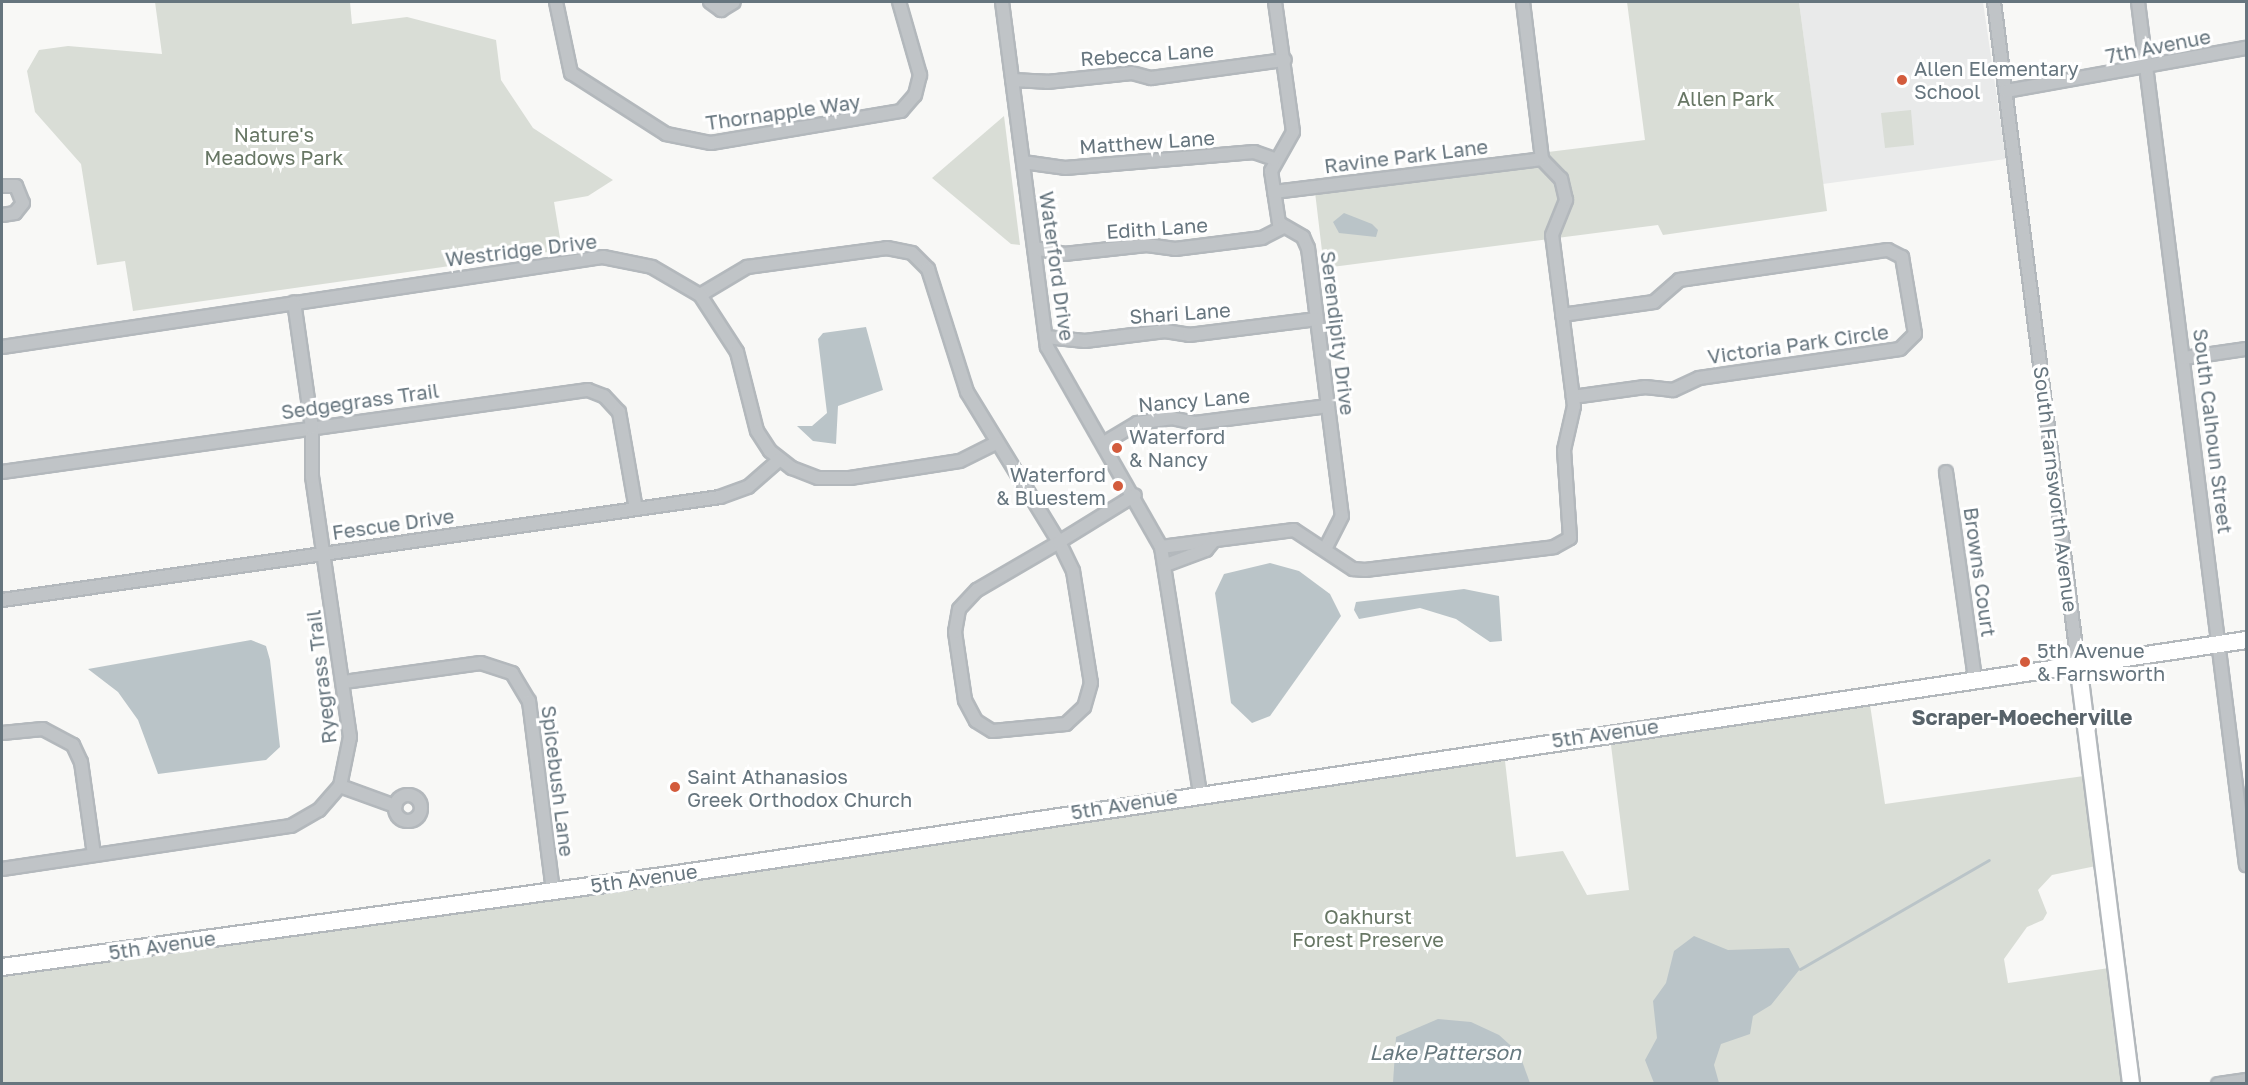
<!DOCTYPE html>
<html>
<head>
<meta charset="utf-8">
<style>
	body { margin:0 }
	#map { position:relative; width:2248px; height:1085px; overflow:hidden; background:#f8f8f6; font-family:"Golos Text",sans-serif }
	div>[style] { position:absolute }
	[style*='--x'] { left:calc(var(--x)*1px); top:calc(var(--y)*1px); width:calc(var(--w)*1px); rotate:calc(var(--a)*1deg) }
	.built>* { inset:0; background:#e9eaea }
	.green>* { inset:0; background:#d9ddd6 }
	.water>* { inset:0; background:#bac4c8 }
	.stream>* { height:3px; margin:-1.5px; padding:0 1.5px; transform-origin:1.5px; border-radius:1.5px; background:#bac4c8 }
	.roads { filter:drop-shadow(2px 0 #b3b8bc) drop-shadow(-2px 0 #b3b8bc) drop-shadow(0 2px #b3b8bc) drop-shadow(0 -2px #b3b8bc) }
	.street>* { height:12px; margin:-6px; padding:0 6px; transform-origin:6px; border-radius:6px; background:#c0c4c7 }
	.street>.ring { margin:-6px; padding:0; box-sizing:content-box; background:none; border:12px solid #c0c4c7; border-radius:50% }
	.secondary>* { height:16px; margin:-8px; padding:0 8px; transform-origin:8px; border-radius:8px; background:#fff }
	.dots>* { width:16px; height:16px; translate:-50% -50%; box-sizing:border-box; border:3px solid #fff; border-radius:50% }
	span { translate:-50% -50%; white-space:nowrap; text-align:center; line-height:1.15; -webkit-text-stroke:6px #fff; paint-order:stroke }
	.street-label { font-size:20px; color:#66757e }
	.poi-label { font-size:20px; color:#66757e }
	.left { translate:0 -50%; text-align:left }
	.right { translate:-100% -50%; text-align:right }
	.park-label { font-size:20px; color:#687765 }
	.neighbourhood-label { font-size:21px; color:#58636a; font-weight:700 }
	.water-label { font-size:21px; color:#67797f; font-style:italic }
	.frame { position:absolute; inset:0; border:3px solid #66757e; pointer-events:none }
</style>
</head>
<body>
<div id="map">
	<div class="built">
		<div style="clip-path:polygon(1799px 2px,1983px 2px,2006px 159px,1823px 184px)"></div>
	</div>
	<div class="green">
		<div style="clip-path:polygon(155px 2px,350px 2px,352px 24px,407px 17px,496px 40px,501px 80px,533px 128px,613px 180px,588px 196px,554px 202px,562px 250px,133px 311px,125px 261px,97px 265px,81px 164px,35px 112px,27px 71px,39px 50px,68px 46px,162px 54px)"></div>
		<div style="clip-path:polygon(1627px 2px,1799px 2px,1827px 211px,1663px 235px,1658px 225px,1324px 268px,1315px 192px,1549px 163px,1548px 152px,1645px 140px)"></div>
		<div style="clip-path:polygon(1911px 110px,1914px 145px,1885px 148px,1881px 113px)"></div>
		<div style="clip-path:polygon(1004px 116px,1020px 245px,1011px 244px,932px 178px)"></div>
		<div style="clip-path:polygon(1869px 698px,1885px 804px,2084px 776px,2096px 866px,2052px 875px,2038px 890px,2047px 913px,2043px 920px,2027px 927px,2004px 959px,2008px 983px,2109px 968px,2124px 1083px,2px 1083px,2px 976px,544px 901px,1504px 752px,1516px 857px,1563px 851px,1587px 895px,1629px 890px,1610px 737px)"></div>
	</div>
	<div class="water">
		<div style="clip-path:polygon(1344px 213px,1372px 224px,1378px 230px,1376px 237px,1339px 233px,1333px 222px)"></div>
		<div style="clip-path:polygon(866px 327px,883px 390px,838px 406px,836px 444px,813px 441px,797px 426px,812px 426px,827px 413px,818px 339px,823px 333px)"></div>
		<div style="clip-path:polygon(1270px 563px,1299px 571px,1330px 594px,1341px 616px,1270px 716px,1252px 723px,1231px 703px,1215px 593px,1224px 574px)"></div>
		<div style="clip-path:polygon(1464px 589px,1499px 596px,1502px 641px,1490px 642px,1456px 619px,1420px 608px,1359px 619px,1354px 610px,1356px 602px)"></div>
		<div style="clip-path:polygon(251px 640px,266px 646px,270px 660px,280px 747px,266px 760px,158px 774px,138px 720px,118px 692px,88px 669px)"></div>
		<div style="clip-path:polygon(1694px 936px,1728px 950px,1789px 948px,1800px 969px,1771px 1005px,1753px 1016px,1750px 1034px,1721px 1044px,1714px 1065px,1719px 1083px,1654px 1083px,1645px 1060px,1657px 1038px,1653px 1001px,1666px 983px,1674px 951px)"></div>
		<div style="clip-path:polygon(1438px 1019px,1471px 1022px,1499px 1035px,1519px 1053px,1530px 1083px,1393px 1083px,1396px 1037px)"></div>
	</div>
	<div class="stream">
		<div style="--x:1800;--y:969;--w:218;--a:-30"></div>
	</div>
	<div class="roads">
		<div class="street">
			<div style="--x:556;--y:2;--w:73;--a:78.1"></div>
			<div style="--x:571;--y:73;--w:113;--a:32.7"></div>
			<div style="--x:666;--y:134;--w:46;--a:11.3"></div>
			<div style="--x:711;--y:143;--w:193;--a:-9.6"></div>
			<div style="--x:901;--y:111;--w:21;--a:-49"></div>
			<div style="--x:915;--y:95;--w:21;--a:-76"></div>
			<div style="--x:920;--y:75;--w:76;--a:-106"></div>
			<div style="--x:710;--y:2;--w:14;--a:36"></div>
			<div style="--x:721;--y:10;--w:15;--a:-32"></div>
			<div style="--x:1002;--y:2;--w:348;--a:82.6"></div>
			<div style="--x:1047;--y:347;--w:230;--a:60.3"></div>
			<div style="--x:1161;--y:547;--w:248;--a:81"></div>
			<div style="--x:1275;--y:2;--w:131;--a:82.1"></div>
			<div style="--x:1293;--y:132;--w:45;--a:119.4"></div>
			<div style="--x:1271;--y:171;--w:53;--a:81.3"></div>
			<div style="--x:1279;--y:223;--w:28;--a:30"></div>
			<div style="--x:1303;--y:237;--w:12;--a:66"></div>
			<div style="--x:1308;--y:248;--w:270;--a:82.8"></div>
			<div style="--x:1342;--y:516;--w:36;--a:117"></div>
			<div style="--x:1994;--y:2;--w:667;--a:82.77"></div>
			<div style="--x:2138;--y:2;--w:870;--a:82.87"></div>
			<div style="--x:1012;--y:80;--w:35;--a:3"></div>
			<div style="--x:1047;--y:82;--w:85;--a:-6"></div>
			<div style="--x:1132;--y:73;--w:20;--a:15"></div>
			<div style="--x:1151;--y:78;--w:135;--a:-7.7"></div>
			<div style="--x:2006;--y:91;--w:244;--a:-10.2"></div>
			<div style="--x:1023;--y:162;--w:42;--a:8.1"></div>
			<div style="--x:1065;--y:168;--w:190;--a:-4.8"></div>
			<div style="--x:1254;--y:152;--w:21;--a:19"></div>
			<div style="--x:2;--y:186;--w:14;--a:0"></div>
			<div style="--x:16;--y:186;--w:18;--a:68"></div>
			<div style="--x:23;--y:203;--w:13;--a:129"></div>
			<div style="--x:15;--y:213;--w:13;--a:171"></div>
			<div style="--x:1274;--y:192;--w:270;--a:-7"></div>
			<div style="--x:1034;--y:248;--w:31;--a:11"></div>
			<div style="--x:1064;--y:254;--w:83;--a:-6.2"></div>
			<div style="--x:1147;--y:245;--w:28;--a:8"></div>
			<div style="--x:1175;--y:249;--w:88;--a:-7.2"></div>
			<div style="--x:1262;--y:238;--w:22;--a:-27"></div>
			<div style="--x:700;--y:295;--w:55;--a:-30.8"></div>
			<div style="--x:747;--y:267;--w:141;--a:-7.7"></div>
			<div style="--x:887;--y:248;--w:25;--a:11"></div>
			<div style="--x:912;--y:253;--w:23;--a:45"></div>
			<div style="--x:928;--y:269;--w:129;--a:72.4"></div>
			<div style="--x:967;--y:392;--w:176;--a:58.5"></div>
			<div style="--x:1059;--y:542;--w:32;--a:64"></div>
			<div style="--x:1073;--y:571;--w:113;--a:80.9"></div>
			<div style="--x:1091;--y:683;--w:25;--a:106"></div>
			<div style="--x:1084;--y:707;--w:25;--a:137"></div>
			<div style="--x:1066;--y:724;--w:74;--a:174.6"></div>
			<div style="--x:992;--y:731;--w:19;--a:-148"></div>
			<div style="--x:976;--y:721;--w:24;--a:-118"></div>
			<div style="--x:965;--y:700;--w:69;--a:-98.4"></div>
			<div style="--x:955;--y:632;--w:23;--a:-80"></div>
			<div style="--x:959;--y:609;--w:26;--a:-47"></div>
			<div style="--x:977;--y:590;--w:95;--a:-30.3"></div>
			<div style="--x:1059;--y:542;--w:89;--a:-31.7"></div>
			<div style="--x:1562;--y:315;--w:93;--a:-8"></div>
			<div style="--x:1654;--y:302;--w:33;--a:-41"></div>
			<div style="--x:1679;--y:280;--w:211;--a:-8.2"></div>
			<div style="--x:1888;--y:250;--w:16;--a:27"></div>
			<div style="--x:1902;--y:257;--w:78;--a:80.4"></div>
			<div style="--x:1915;--y:334;--w:21;--a:135"></div>
			<div style="--x:1900;--y:349;--w:203;--a:171.8"></div>
			<div style="--x:1699;--y:378;--w:29;--a:155"></div>
			<div style="--x:1673;--y:390;--w:28;--a:-174"></div>
			<div style="--x:1645;--y:387;--w:73;--a:172.1"></div>
			<div style="--x:1046;--y:337;--w:39;--a:6"></div>
			<div style="--x:1085;--y:341;--w:81;--a:-7.1"></div>
			<div style="--x:1165;--y:331;--w:24;--a:9"></div>
			<div style="--x:1189;--y:335;--w:129;--a:-7.1"></div>
			<div style="--x:2;--y:347;--w:608;--a:-8.52"></div>
			<div style="--x:603;--y:257;--w:50;--a:11.5"></div>
			<div style="--x:652;--y:267;--w:56;--a:30.3"></div>
			<div style="--x:700;--y:295;--w:68;--a:57"></div>
			<div style="--x:737;--y:352;--w:81;--a:75.8"></div>
			<div style="--x:757;--y:431;--w:24;--a:57"></div>
			<div style="--x:770;--y:451;--w:28;--a:38"></div>
			<div style="--x:792;--y:468;--w:28;--a:21"></div>
			<div style="--x:818;--y:478;--w:32;--a:0"></div>
			<div style="--x:850;--y:478;--w:111;--a:-8.8"></div>
			<div style="--x:960;--y:461;--w:40;--a:-26.6"></div>
			<div style="--x:2184;--y:358;--w:63;--a:-8.3"></div>
			<div style="--x:1104;--y:443;--w:39;--a:-31"></div>
			<div style="--x:1137;--y:423;--w:34;--a:-8"></div>
			<div style="--x:1171;--y:418;--w:25;--a:12"></div>
			<div style="--x:1195;--y:423;--w:134;--a:-7.3"></div>
			<div style="--x:2;--y:472;--w:592;--a:-7.97"></div>
			<div style="--x:588;--y:390;--w:17;--a:21"></div>
			<div style="--x:604;--y:396;--w:22;--a:47"></div>
			<div style="--x:619;--y:412;--w:98;--a:80.1"></div>
			<div style="--x:1946;--y:472;--w:208;--a:82"></div>
			<div style="--x:1161;--y:547;--w:134;--a:-7.3"></div>
			<div style="--x:1294;--y:530;--w:71;--a:33.5"></div>
			<div style="--x:1353;--y:569;--w:12;--a:5"></div>
			<div style="--x:1365;--y:570;--w:190;--a:-6.9"></div>
			<div style="--x:1554;--y:547;--w:18;--a:-29"></div>
			<div style="--x:1570;--y:538;--w:88;--a:-93.9"></div>
			<div style="--x:1564;--y:450;--w:45;--a:-77.2"></div>
			<div style="--x:1574;--y:406;--w:172;--a:-97.3"></div>
			<div style="--x:1552;--y:235;--w:38;--a:-68"></div>
			<div style="--x:1566;--y:200;--w:22;--a:-103"></div>
			<div style="--x:1561;--y:179;--w:28;--a:-134"></div>
			<div style="--x:1542;--y:159;--w:158;--a:-96.9"></div>
			<div style="--x:1166;--y:565;--w:43;--a:-20.6"></div>
			<div style="--x:1206;--y:550;--w:13;--a:-51"></div>
			<div style="--x:2;--y:600;--w:725;--a:-8.16"></div>
			<div style="--x:720;--y:497;--w:30;--a:-20"></div>
			<div style="--x:748;--y:487;--w:41;--a:-41.1"></div>
			<div style="--x:344;--y:682;--w:138;--a:-7.9"></div>
			<div style="--x:481;--y:663;--w:33;--a:18"></div>
			<div style="--x:512;--y:673;--w:33;--a:59"></div>
			<div style="--x:529;--y:701;--w:191;--a:82.8"></div>
			<div style="--x:2;--y:733;--w:41;--a:-5.6"></div>
			<div style="--x:43;--y:729;--w:34;--a:28"></div>
			<div style="--x:73;--y:745;--w:19;--a:65"></div>
			<div style="--x:81;--y:762;--w:93;--a:82"></div>
			<div style="--x:340;--y:786;--w:59;--a:20"></div>
			<div class="ring" style="left:395px;top:795px;width:14px;height:14px"></div>
			<div style="--x:2;--y:869;--w:292;--a:-8.5"></div>
			<div style="--x:291;--y:826;--w:32;--a:-30"></div>
			<div style="--x:319;--y:810;--w:32;--a:-49"></div>
			<div style="--x:340;--y:786;--w:50;--a:-78.5"></div>
			<div style="--x:350;--y:737;--w:263;--a:-98.3"></div>
			<div style="--x:312;--y:477;--w:49;--a:-90"></div>
			<div style="--x:312;--y:428;--w:127;--a:-98.1"></div>
			<div style="--x:2218;--y:1084;--w:28;--a:-8"></div>
		</div>
		<div class="secondary">
			<div style="--x:2078;--y:664;--w:423;--a:82.8"></div>
			<div style="--x:2;--y:967;--w:681;--a:-7.84"></div>
			<div style="--x:677;--y:874;--w:1586;--a:-8.48"></div>
		</div>
	</div>
	<div class="dots">
		<div style="left:1902px;top:80px;background:#d35b3c"></div>
		<div style="left:1117px;top:448px;background:#d35b3c"></div>
		<div style="left:1118px;top:486px;background:#d35b3c"></div>
		<div style="left:2025px;top:662px;background:#d35b3c"></div>
		<div style="left:675px;top:787px;background:#d35b3c"></div>
	</div>
	<div class="street-label">
		<span style="left:2158px;top:46px;rotate:-11deg">7th Avenue</span>
		<span style="left:1147px;top:54px;rotate:-4deg">Rebecca Lane</span>
		<span style="left:783px;top:112px;rotate:-8deg">Thornapple Way</span>
		<span style="left:1147px;top:142px;rotate:-4deg">Matthew Lane</span>
		<span style="left:1406px;top:156px;rotate:-7deg">Ravine Park Lane</span>
		<span style="left:1157px;top:228px;rotate:-4deg">Edith Lane</span>
		<span style="left:521px;top:250px;rotate:-7deg">Westridge Drive</span>
		<span style="left:1057px;top:266px;rotate:82deg">Waterford Drive</span>
		<span style="left:1180px;top:313px;rotate:-4deg">Shari Lane</span>
		<span style="left:1338px;top:333px;rotate:83deg">Serendipity Drive</span>
		<span style="left:1798px;top:344px;rotate:-8deg">Victoria Park Circle</span>
		<span style="left:1194px;top:400px;rotate:-5deg">Nancy Lane</span>
		<span style="left:360px;top:401px;rotate:-8deg">Sedgegrass Trail</span>
		<span style="left:2213px;top:431px;rotate:83deg">South Calhoun Street</span>
		<span style="left:2056px;top:489px;rotate:83deg">South Farnsworth Avenue</span>
		<span style="left:393px;top:524px;rotate:-8deg">Fescue Drive</span>
		<span style="left:1980px;top:572px;rotate:82deg">Browns Court</span>
		<span style="left:321px;top:677px;rotate:-97deg">Ryegrass Trail</span>
		<span style="left:1605px;top:733px;rotate:-8deg">5th Avenue</span>
		<span style="left:558px;top:781px;rotate:83deg">Spicebush Lane</span>
		<span style="left:1124px;top:804px;rotate:-9deg">5th Avenue</span>
		<span style="left:644px;top:878px;rotate:-8deg">5th Avenue</span>
		<span style="left:162px;top:945px;rotate:-8deg">5th Avenue</span>
	</div>
	<div class="poi-label">
		<span class="left" style="left:1914px;top:80px">Allen Elementary<br>School</span>
		<span class="left" style="left:1129px;top:448px">Waterford<br>&amp; Nancy</span>
		<span class="right" style="left:1106px;top:486px">Waterford<br>&amp; Bluestem</span>
		<span class="left" style="left:2037px;top:662px">5th Avenue<br>&amp; Farnsworth</span>
		<span class="left" style="left:687px;top:788px">Saint Athanasios<br>Greek Orthodox Church</span>
	</div>
	<div class="park-label">
		<span style="left:1726px;top:98px">Allen Park</span>
		<span style="left:274px;top:146px">Nature's<br>Meadows Park</span>
		<span style="left:1368px;top:928px">Oakhurst<br>Forest Preserve</span>
	</div>
	<div class="neighbourhood-label">
		<span style="left:2022px;top:717px">Scraper-Moecherville</span>
	</div>
	<div class="water-label">
		<span style="left:1445px;top:1052px">Lake Patterson</span>
	</div>
	<div class="frame"></div>
</div>
</body>
</html>
